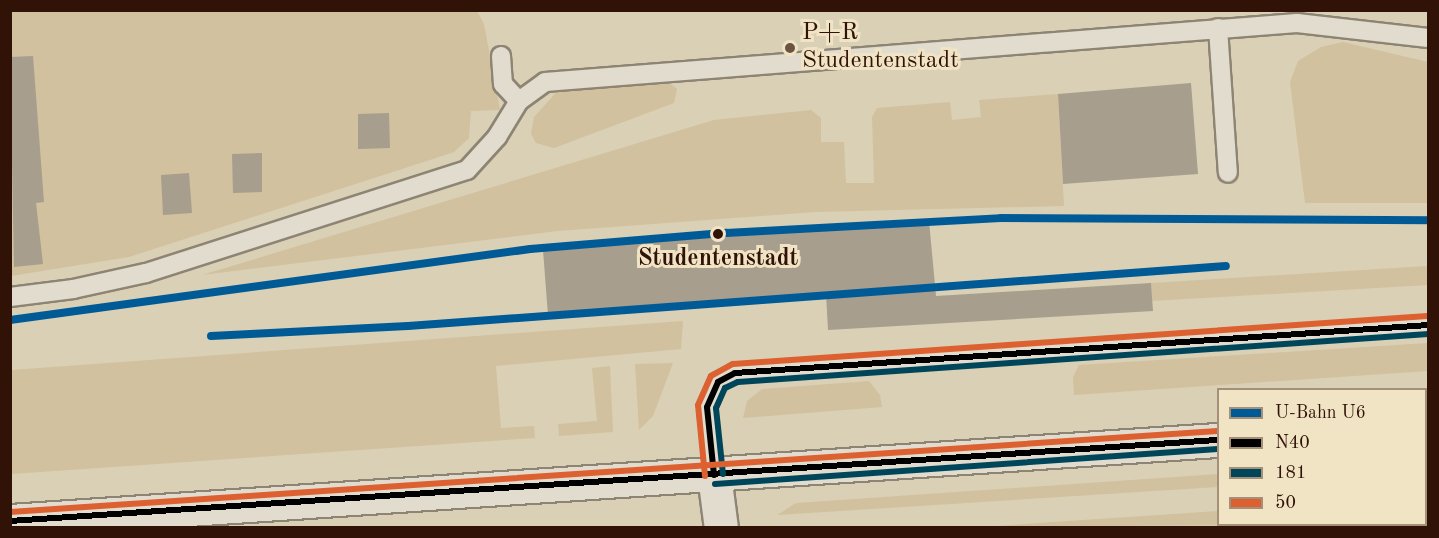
<!DOCTYPE html>
<html>
<head>
<meta charset="utf-8">
<style>
	body { margin:0 }
	#map { position:relative; width:1439px; height:538px; overflow:hidden; background:#dad0b5; font-family:"Old Standard TT",serif }
	div>[style] { position:absolute }
	[style*='--x'] { left:calc(var(--x)*1px); top:calc(var(--y)*1px); width:calc(var(--w)*1px); rotate:calc(var(--a)*1deg) }
	.green>* { inset:0; background:#d1c19e }
	.building>* { inset:0; background:#a79e8d }
	.roads { filter:drop-shadow(2px 0 #8e8474) drop-shadow(-2px 0 #8e8474) drop-shadow(0 2px #8e8474) drop-shadow(0 -2px #8e8474) }
	.service>* { height:18px; margin:-9px; padding:0 9px; transform-origin:9px; border-radius:9px; background:#e2dcce }
	.minor>* { height:33px; margin:-16.5px; padding:0 16.5px; transform-origin:16.5px; border-radius:16.5px; background:#e2dcce }
	.secondary>* { height:33px; margin:-16.5px; padding:0 16.5px; transform-origin:16.5px; border-radius:16.5px; background:#e2dcce }
	.bus-1>* { height:6px; margin:-3px; padding:0 3px; transform-origin:3px; border-radius:3px; background:#000 }
	.bus-2>* { height:6px; margin:-3px; padding:0 3px; transform-origin:3px; border-radius:3px; background:#00465a }
	.bus-3>* { height:6px; margin:-3px; padding:0 3px; transform-origin:3px; border-radius:3px; background:#dd6030 }
	.metro-1>* { height:8px; margin:-4px; padding:0 4px; transform-origin:4px; border-radius:4px; background:#005a96 }
	.dots>* { width:16px; height:16px; translate:-50% -50%; box-sizing:border-box; border:3px solid #f1e4c5; border-radius:50% }
	span { translate:-50% -50%; white-space:nowrap; text-align:center; line-height:1.15; -webkit-text-stroke:6px #f1e4c5; paint-order:stroke }
	.poi-label { font-size:24px; color:#301207 }
	.left { translate:0 -50%; text-align:left }
	.stop-label { font-size:24px; color:#301207; font-weight:700 }
	.frame { position:absolute; inset:0; border:12px solid #301207; pointer-events:none }
	.legend { position:absolute; left:1217px; top:388px; width:210px; height:138px; box-sizing:border-box; background:#f1e4c5; border:2px solid #a49079; margin:0; padding:8px 10px; list-style:none; font-size:18px; color:#301207 }
	.legend li { display:flex; align-items:center; gap:12px; height:30px }
	.legend b { width:30px; border:2px solid #a49079 }
</style>
</head>
<body>
<div id="map">
	<div class="green">
		<div style="clip-path:polygon(10px 11px,477px 11px,484px 24px,500px 110px,471px 111px,469px 138px,454px 152px,433px 159px,129px 257px,11px 276px)"></div>
		<div style="clip-path:polygon(1343px 42px,1428px 62px,1428px 203px,1305px 203px,1290px 82px,1298px 61px,1321px 47px)"></div>
		<div style="clip-path:polygon(667px 81px,677px 89px,674px 103px,554px 148px,536px 143px,531px 134px,534px 117px,561px 87px)"></div>
		<div style="clip-path:polygon(1058px 94px,1064px 206px,815px 212px,558px 231px,202px 275px,714px 120px,811px 110px,821px 118px,821px 142px,844px 142px,846px 183px,874px 183px,872px 117px,877px 108px,950px 102px,952px 120px,981px 117px,979px 100px)"></div>
		<div style="clip-path:polygon(1428px 266px,1428px 285px,1152px 301px,1151px 283px)"></div>
		<div style="clip-path:polygon(683px 321px,681px 349px,496px 366px,501px 428px,534px 426px,535px 438px,11px 474px,11px 370px)"></div>
		<div style="clip-path:polygon(1428px 343px,1428px 371px,1074px 395px,1073px 377px,1079px 365px)"></div>
		<div style="clip-path:polygon(673px 363px,653px 416px,639px 430px,635px 364px)"></div>
		<div style="clip-path:polygon(610px 366px,613px 432px,559px 436px,558px 424px,597px 421px,592px 368px)"></div>
		<div style="clip-path:polygon(869px 381px,880px 395px,882px 407px,743px 418px,747px 401px,762px 389px)"></div>
		<div style="clip-path:polygon(1218px 474px,1218px 487px,777px 515px,796px 503px)"></div>
		<div style="clip-path:polygon(1428px 496px,1428px 527px,1377px 525px,1426px 524px)"></div>
		<div style="clip-path:polygon(1218px 511px,1218px 524px,1289px 525px,980px 527px)"></div>
	</div>
	<div class="building">
		<div style="clip-path:polygon(33px 56px,44px 202px,36px 203px,43px 264px,14px 267px,10px 57px)"></div>
		<div style="clip-path:polygon(1191px 83px,1198px 174px,1063px 184px,1058px 94px)"></div>
		<div style="clip-path:polygon(389px 113px,390px 148px,358px 149px,358px 114px)"></div>
		<div style="clip-path:polygon(262px 153px,262px 192px,233px 193px,232px 154px)"></div>
		<div style="clip-path:polygon(189px 173px,192px 213px,163px 215px,161px 175px)"></div>
		<div style="clip-path:polygon(929px 221px,936px 296px,1151px 283px,1153px 311px,828px 330px,826px 294px,548px 315px,543px 250px)"></div>
	</div>
	<div class="roads">
		<div class="service">
			<div style="--x:1218;--y:28;--w:145;--a:86.1"></div>
			<div style="--x:501;--y:56;--w:28;--a:86"></div>
			<div style="--x:503;--y:84;--w:23;--a:47"></div>
			<div style="--x:10;--y:297;--w:64;--a:-7.2"></div>
			<div style="--x:73;--y:289;--w:75;--a:-12.4"></div>
			<div style="--x:146;--y:273;--w:337;--a:-17.8"></div>
			<div style="--x:467;--y:170;--w:45;--a:-47.7"></div>
			<div style="--x:497;--y:137;--w:42;--a:-58.6"></div>
			<div style="--x:519;--y:101;--w:32;--a:-36"></div>
			<div style="--x:545;--y:82;--w:754;--a:-4.49"></div>
			<div style="--x:1297;--y:23;--w:132;--a:6.5"></div>
			<div style="--x:714;--y:475;--w:68;--a:-95.9"></div>
			<div style="--x:707;--y:407;--w:27;--a:-66"></div>
			<div style="--x:718;--y:382;--w:19;--a:-28"></div>
			<div style="--x:735;--y:373;--w:695;--a:-3.96"></div>
		</div>
		<div class="minor">
			<div style="--x:714;--y:475;--w:53;--a:82.5"></div>
		</div>
		<div class="secondary">
			<div style="--x:1426;--y:425;--w:2;--a:0"></div>
			<div style="--x:10;--y:521;--w:1211;--a:-3.84"></div>
		</div>
	</div>
	<div class="bus-1">
		<div style="--x:714;--y:475;--w:68;--a:-95.9"></div>
		<div style="--x:707;--y:407;--w:27;--a:-66"></div>
		<div style="--x:718;--y:382;--w:19;--a:-28"></div>
		<div style="--x:735;--y:373;--w:695;--a:-3.96"></div>
		<div style="--x:10;--y:521;--w:1211;--a:-3.84"></div>
	</div>
	<div class="bus-2">
		<div style="--x:723;--y:474;--w:66;--a:-96.1"></div>
		<div style="--x:716;--y:408;--w:22;--a:-66"></div>
		<div style="--x:725;--y:388;--w:14;--a:-25"></div>
		<div style="--x:738;--y:382;--w:692;--a:-3.98"></div>
		<div style="--x:715;--y:484;--w:504;--a:-3.98"></div>
	</div>
	<div class="bus-3">
		<div style="--x:705;--y:476;--w:71;--a:-95.6"></div>
		<div style="--x:698;--y:405;--w:32;--a:-66"></div>
		<div style="--x:711;--y:376;--w:25;--a:-29"></div>
		<div style="--x:733;--y:364;--w:696;--a:-3.96"></div>
		<div style="--x:10;--y:512;--w:1210;--a:-3.84"></div>
	</div>
	<div class="metro-1">
		<div style="--x:10;--y:320;--w:525;--a:-7.77"></div>
		<div style="--x:530;--y:249;--w:197;--a:-4.7"></div>
		<div style="--x:726;--y:233;--w:275;--a:-3.1"></div>
		<div style="--x:1001;--y:218;--w:427;--a:0.3"></div>
		<div style="--x:211;--y:336;--w:197;--a:-2.9"></div>
		<div style="--x:408;--y:326;--w:820;--a:-4.2"></div>
	</div>
	<div class="dots">
		<div style="left:790px;top:48px;background:#6c5444"></div>
		<div style="left:718px;top:234px;background:#301207"></div>
	</div>
	<div class="poi-label">
		<span class="left" style="left:802px;top:48px">P+R<br>Studentenstadt</span>
	</div>
	<div class="stop-label">
		<span style="left:718px;top:260px">Studentenstadt</span>
	</div>
	<div class="frame"></div>
	<ul class="legend">
	<li><b style="height:8px;background:#005a96"></b>U-Bahn U6</li>
	<li><b style="height:8px;background:#000"></b>N40</li>
	<li><b style="height:8px;background:#00465a"></b>181</li>
	<li><b style="height:8px;background:#dd6030"></b>50</li>
	</ul>
</div>
</body>
</html>
